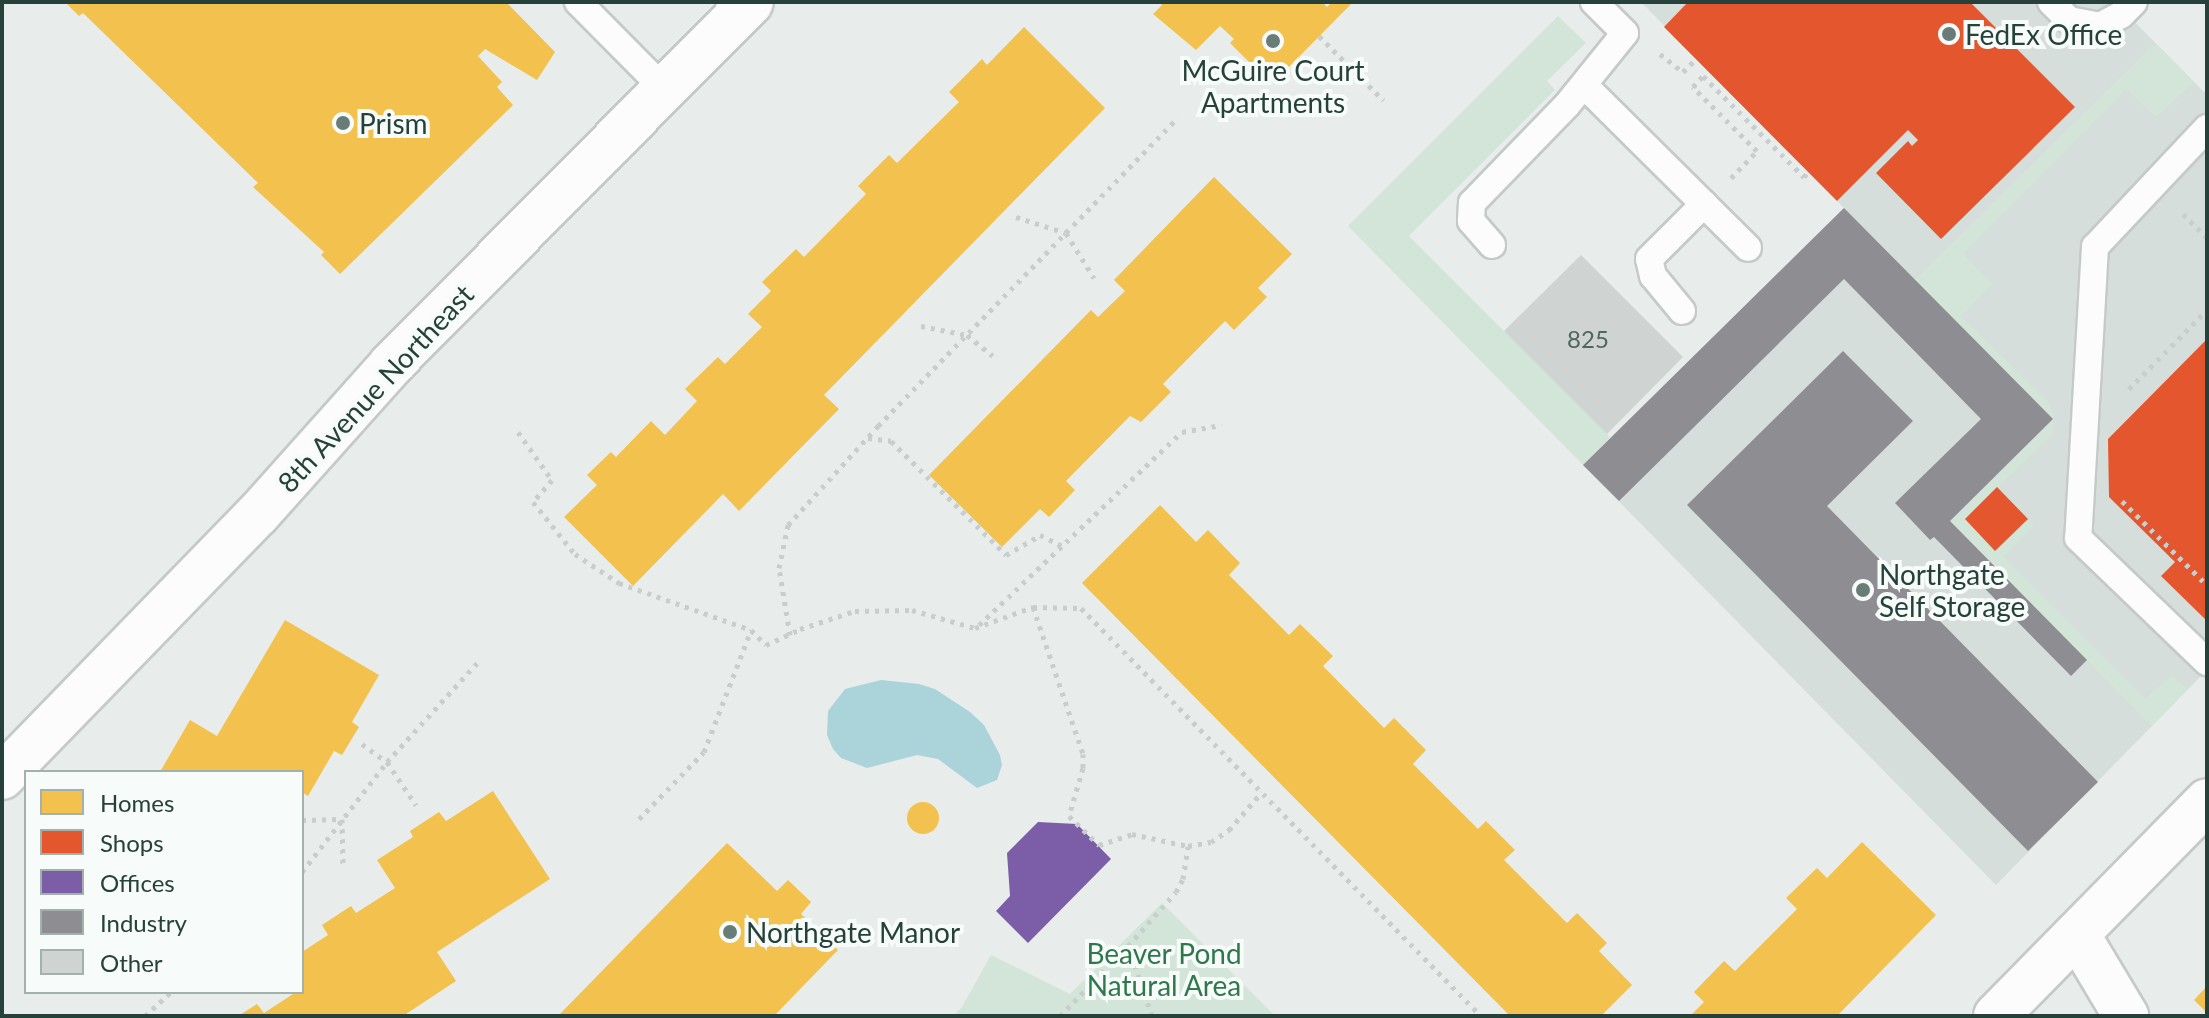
<!DOCTYPE html>
<html>
<head>
<meta charset="utf-8">
<style>
	body { margin:0 }
	#map { position:relative; width:2209px; height:1018px; overflow:hidden; background:#e8edeb; font-family:Lato,sans-serif }
	div>[style] { position:absolute }
	[style*='--x'] { left:calc(var(--x)*1px); top:calc(var(--y)*1px); width:calc(var(--w)*1px); rotate:calc(var(--a)*1deg) }
	.built>* { inset:0; background:#d6dedb }
	.green>* { inset:0; background:#d2e5d8 }
	.water>* { inset:0; background:#aad3da }
	.homes>* { inset:0; background:#f2c14e }
	.round { border-radius:50% }
	.shops>* { inset:0; background:#e4572e }
	.offices>* { inset:0; background:#7b5ea7 }
	.industry>* { inset:0; background:#8d8d92 }
	.building>* { inset:0; background:#cfd4d2 }
	.path>* { height:5px; margin-top:-2.5px; transform-origin:0; background:repeating-linear-gradient(90deg,#c7cecd 0 4px,transparent 0 10px) }
	.roads { filter:drop-shadow(2px 0 #c5cac8) drop-shadow(-2px 0 #c5cac8) drop-shadow(0 2px #c5cac8) drop-shadow(0 -2px #c5cac8) }
	.lane>* { height:26px; margin:-13px; padding:0 13px; transform-origin:13px; border-radius:13px; background:#fcfcfc }
	.street>* { height:44px; margin:-22px; padding:0 22px; transform-origin:22px; border-radius:22px; background:#fcfcfc }
	.secondary>* { height:44px; margin:-22px; padding:0 22px; transform-origin:22px; border-radius:22px; background:#fcfcfc }
	.dots>* { width:22px; height:22px; translate:-50% -50%; box-sizing:border-box; border:4px solid #f7fbf9; border-radius:50% }
	span { translate:-50% -50%; white-space:nowrap; text-align:center; line-height:1.15; -webkit-text-stroke:8px #f7fbf9; paint-order:stroke }
	.number-label { font-size:24px; color:#506661 }
	.number-label span { -webkit-text-stroke-width:0 }
	.poi-label { font-size:28px; color:#25413a }
	.left { translate:0 -50%; text-align:left }
	.street-label { font-size:28px; color:#25413a }
	.park-label { font-size:28px; color:#2f784c }
	.frame { position:absolute; inset:0; border:4px solid #25413a; pointer-events:none }
	.legend { position:absolute; left:24px; top:770px; width:280px; height:224px; box-sizing:border-box; background:#f7fbf9; border:2px solid #a3b1ad; margin:0; padding:10px 14px; list-style:none; font-size:24px; color:#25413a }
	.legend li { display:flex; align-items:center; gap:16px; height:40px }
	.legend b { width:40px; border:2px solid #a3b1ad }
</style>
</head>
<body>
<div id="map">
	<div class="built">
		<div style="clip-path:polygon(1641px 2px,2115px 2px,2207px 95px,2207px 670px,1996px 885px,1583px 465px,1844px 208px)"></div>
	</div>
	<div class="green">
		<div style="clip-path:polygon(1558px 16px,1586px 43px,1547px 81px,1555px 90px,1409px 236px,1610px 437px,1583px 465px,1348px 226px)"></div>
		<div style="clip-path:polygon(2155px 43px,2194px 82px,2156px 117px,2126px 89px,1963px 254px,1992px 284px,1961px 316px,2050px 404px,2053px 419px,2054px 432px,1965px 519px,1995px 551px,2028px 519px,2034px 526px,2003px 557px,2145px 699px,2171px 676px,2188px 689px,2152px 726px,1950px 521px,2052px 419px,1915px 280px)"></div>
		<div style="clip-path:polygon(1162px 903px,1275px 1016px,953px 1016px,962px 1007px,991px 955px,1070px 994px)"></div>
	</div>
	<div class="water">
		<div style="clip-path:polygon(881px 680px,919px 684px,935px 689px,970px 712px,984px 725px,1000px 755px,1002px 765px,997px 780px,977px 788px,938px 759px,917px 755px,867px 768px,841px 758px,833px 749px,827px 735px,828px 711px,845px 689px)"></div>
	</div>
	<div class="homes">
		<div style="clip-path:polygon(65px 2px,506px 2px,555px 52px,537px 80px,485px 49px,478px 56px,502px 82px,497px 87px,513px 105px,340px 274px,321px 255px,324px 252px,253px 187px,258px 183px,83px 13px,79px 16px)"></div>
		<div style="clip-path:polygon(1159px 2px,1322px 2px,1327px 7px,1332px 2px,1353px 2px,1275px 81px,1262px 68px,1259px 72px,1230px 43px,1234px 39px,1220px 26px,1196px 50px,1153px 14px,1162px 5px)"></div>
		<div style="clip-path:polygon(1024px 27px,1105px 108px,824px 395px,839px 409px,739px 511px,723px 494px,633px 586px,564px 517px,597px 485px,587px 475px,611px 452px,616px 457px,651px 421px,665px 435px,697px 401px,685px 389px,718px 357px,725px 364px,762px 327px,748px 314px,771px 291px,762px 282px,796px 249px,804px 257px,866px 194px,858px 186px,889px 155px,897px 163px,959px 102px,949px 92px,982px 59px,987px 65px)"></div>
		<div style="clip-path:polygon(1214px 177px,1292px 254px,1258px 288px,1267px 297px,1234px 330px,1225px 321px,1163px 384px,1171px 392px,1141px 422px,1130px 416px,1066px 481px,1075px 490px,1049px 517px,1040px 509px,1002px 547px,929px 475px,1091px 310px,1098px 317px,1125px 291px,1114px 280px)"></div>
		<div style="clip-path:polygon(1160px 505px,1196px 542px,1208px 530px,1240px 563px,1229px 575px,1289px 635px,1300px 624px,1333px 656px,1323px 666px,1384px 728px,1394px 718px,1426px 750px,1413px 764px,1478px 829px,1486px 821px,1515px 850px,1504px 860px,1567px 923px,1577px 913px,1607px 943px,1599px 951px,1632px 985px,1601px 1016px,1510px 1016px,1082px 583px)"></div>
		<div style="clip-path:polygon(285px 620px,379px 675px,352px 722px,359px 727px,342px 755px,334px 751px,308px 796px,302px 792px,302px 772px,160px 772px,190px 720px,217px 736px)"></div>
		<div style="clip-path:polygon(493px 791px,550px 879px,437px 952px,456px 981px,403px 1016px,238px 1016px,257px 1004px,264px 1013px,296px 992px,302px 992px,302px 952px,328px 935px,322px 925px,351px 906px,356px 913px,395px 888px,377px 860px,413px 837px,410px 831px,439px 812px,446px 821px)"></div>
		<div class="round" style="left:907px;top:802px;width:32px;height:32px"></div>
		<div style="clip-path:polygon(1862px 842px,1936px 915px,1837px 1016px,1690px 1016px,1704px 1002px,1694px 992px,1724px 961px,1735px 971px,1797px 909px,1786px 898px,1817px 868px,1827px 878px)"></div>
		<div style="clip-path:polygon(727px 843px,777px 891px,788px 880px,811px 902px,801px 914px,838px 950px,774px 1016px,558px 1016px)"></div>
		<div style="clip-path:polygon(2207px 986px,2207px 1013px,2194px 1000px)"></div>
	</div>
	<div class="shops">
		<div style="clip-path:polygon(1688px 2px,1970px 2px,2075px 107px,1941px 239px,1876px 173px,1908px 141px,1912px 146px,1918px 140px,1908px 130px,1837px 201px,1664px 27px)"></div>
		<div style="clip-path:polygon(2207px 339px,2207px 621px,2161px 576px,2175px 562px,2109px 497px,2108px 439px)"></div>
		<div style="clip-path:polygon(1997px 487px,2028px 519px,1995px 551px,1965px 519px)"></div>
	</div>
	<div class="offices">
		<div style="clip-path:polygon(1038px 822px,1077px 824px,1111px 859px,1028px 943px,996px 911px,1010px 896px,1007px 853px)"></div>
	</div>
	<div class="industry">
		<div style="clip-path:polygon(1844px 208px,2053px 419px,1950px 521px,2087px 660px,2071px 676px,1934px 537px,1930px 540px,1895px 503px,1981px 419px,1844px 279px,1619px 501px,1583px 465px)"></div>
		<div style="clip-path:polygon(1843px 351px,1913px 421px,1827px 506px,2098px 782px,2028px 851px,1687px 505px)"></div>
	</div>
	<div class="building">
		<div style="clip-path:polygon(1581px 255px,1683px 357px,1607px 434px,1504px 331px)"></div>
	</div>
	<div class="path">
		<div style="--x:1319;--y:36;--w:91;--a:45"></div>
		<div style="--x:1660;--y:54;--w:29;--a:38"></div>
		<div style="--x:1683;--y:72;--w:18;--a:-45"></div>
		<div style="--x:1731;--y:178;--w:37;--a:-46"></div>
		<div style="--x:1757;--y:151;--w:91;--a:-135"></div>
		<div style="--x:1693;--y:87;--w:15;--a:-48"></div>
		<div style="--x:1703;--y:76;--w:143;--a:45"></div>
		<div style="--x:1804;--y:177;--w:6;--a:-51"></div>
		<div style="--x:2183;--y:214;--w:34;--a:45"></div>
		<div style="--x:1016;--y:217;--w:52;--a:17.7"></div>
		<div style="--x:1066;--y:233;--w:53;--a:58.1"></div>
		<div style="--x:921;--y:326;--w:47;--a:11.1"></div>
		<div style="--x:967;--y:335;--w:33;--a:39"></div>
		<div style="--x:2129;--y:389;--w:111;--a:-45.4"></div>
		<div style="--x:518;--y:432;--w:59;--a:54.7"></div>
		<div style="--x:552;--y:480;--w:29;--a:131"></div>
		<div style="--x:533;--y:502;--w:67;--a:51.1"></div>
		<div style="--x:575;--y:554;--w:53;--a:33.4"></div>
		<div style="--x:619;--y:583;--w:140;--a:19.6"></div>
		<div style="--x:751;--y:630;--w:21;--a:45"></div>
		<div style="--x:766;--y:645;--w:38;--a:-25"></div>
		<div style="--x:800;--y:629;--w:58;--a:-18.1"></div>
		<div style="--x:855;--y:611;--w:57;--a:-1"></div>
		<div style="--x:912;--y:610;--w:66;--a:15.9"></div>
		<div style="--x:975;--y:628;--w:62;--a:-19.9"></div>
		<div style="--x:1033;--y:607;--w:48;--a:1.2"></div>
		<div style="--x:1081;--y:608;--w:571;--a:45.57"></div>
		<div style="--x:868;--y:438;--w:23;--a:7"></div>
		<div style="--x:891;--y:441;--w:162;--a:44.7"></div>
		<div style="--x:1006;--y:555;--w:39;--a:-30"></div>
		<div style="--x:1040;--y:535;--w:25;--a:26"></div>
		<div style="--x:2122;--y:501;--w:120;--a:44.7"></div>
		<div style="--x:1033;--y:607;--w:155;--a:71.2"></div>
		<div style="--x:1083;--y:754;--w:14;--a:90"></div>
		<div style="--x:1083;--y:768;--w:50;--a:106.3"></div>
		<div style="--x:1069;--y:816;--w:42;--a:44"></div>
		<div style="--x:1099;--y:845;--w:35;--a:-18"></div>
		<div style="--x:1132;--y:834;--w:57;--a:12.1"></div>
		<div style="--x:1188;--y:846;--w:23;--a:-10"></div>
		<div style="--x:1211;--y:842;--w:22;--a:-34"></div>
		<div style="--x:1229;--y:830;--w:50;--a:-49"></div>
		<div style="--x:979;--y:625;--w:280;--a:-43.6"></div>
		<div style="--x:1182;--y:432;--w:40;--a:-10"></div>
		<div style="--x:790;--y:635;--w:68;--a:-99.3"></div>
		<div style="--x:779;--y:568;--w:44;--a:-78.2"></div>
		<div style="--x:788;--y:525;--w:134;--a:-47.7"></div>
		<div style="--x:878;--y:426;--w:430;--a:-45.8"></div>
		<div style="--x:362;--y:744;--w:31;--a:36"></div>
		<div style="--x:387;--y:762;--w:52;--a:56"></div>
		<div style="--x:639;--y:819;--w:93;--a:-45.9"></div>
		<div style="--x:704;--y:752;--w:131;--a:-68.9"></div>
		<div style="--x:302;--y:820;--w:40;--a:-1.4"></div>
		<div style="--x:342;--y:819;--w:46;--a:88.8"></div>
		<div style="--x:302;--y:872;--w:139;--a:-52.3"></div>
		<div style="--x:387;--y:762;--w:135;--a:-47.7"></div>
		<div style="--x:145;--y:1016;--w:35;--a:-43"></div>
		<div style="--x:1060;--y:1016;--w:98;--a:-45.8"></div>
		<div style="--x:1152;--y:1016;--w:74;--a:-108.9"></div>
		<div style="--x:1128;--y:946;--w:72;--a:-48.4"></div>
		<div style="--x:1176;--y:892;--w:15;--a:-62"></div>
		<div style="--x:1183;--y:879;--w:33;--a:-81"></div>
	</div>
	<div class="roads">
		<div class="lane">
			<div style="--x:578;--y:2;--w:122;--a:45.3"></div>
			<div style="--x:2051;--y:2;--w:25;--a:45"></div>
			<div style="--x:2069;--y:20;--w:32;--a:11"></div>
			<div style="--x:2100;--y:26;--w:24;--a:-28"></div>
			<div style="--x:2121;--y:15;--w:18;--a:-45"></div>
			<div style="--x:1584;--y:85;--w:231;--a:44.8"></div>
			<div style="--x:2207;--y:128;--w:163;--a:133.3"></div>
			<div style="--x:2095;--y:247;--w:291;--a:93.3"></div>
			<div style="--x:2078;--y:538;--w:179;--a:43.9"></div>
			<div style="--x:1492;--y:245;--w:32;--a:-131"></div>
			<div style="--x:1471;--y:221;--w:18;--a:-87"></div>
			<div style="--x:1472;--y:203;--w:136;--a:-45.9"></div>
			<div style="--x:1567;--y:105;--w:92;--a:-51.1"></div>
			<div style="--x:1625;--y:33;--w:44;--a:-135"></div>
			<div style="--x:1682;--y:311;--w:45;--a:-129.6"></div>
			<div style="--x:1653;--y:276;--w:17;--a:-103"></div>
			<div style="--x:1649;--y:259;--w:78;--a:-45"></div>
		</div>
		<div class="street">
			<div style="--x:2;--y:777;--w:367;--a:-45.8"></div>
			<div style="--x:258;--y:514;--w:200;--a:-48.2"></div>
			<div style="--x:391;--y:365;--w:511;--a:-45.24"></div>
			<div style="--x:2077;--y:934;--w:96;--a:59.1"></div>
		</div>
		<div class="secondary">
			<div style="--x:1996;--y:1016;--w:301;--a:-45.5"></div>
		</div>
	</div>
	<div class="dots">
		<div style="left:1949px;top:34px;background:#697d78"></div>
		<div style="left:1273px;top:41px;background:#697d78"></div>
		<div style="left:343px;top:123px;background:#697d78"></div>
		<div style="left:1863px;top:590px;background:#697d78"></div>
		<div style="left:730px;top:932px;background:#697d78"></div>
	</div>
	<div class="number-label">
		<span style="left:1588px;top:339px">825</span>
	</div>
	<div class="poi-label">
		<span class="left" style="left:1965px;top:34px">FedEx Office</span>
		<span style="left:1273px;top:86px">McGuire Court<br>Apartments</span>
		<span class="left" style="left:359px;top:123px">Prism</span>
		<span class="left" style="left:1879px;top:590px">Northgate<br>Self Storage</span>
		<span class="left" style="left:746px;top:932px">Northgate Manor</span>
	</div>
	<div class="street-label">
		<span style="left:375px;top:388px;rotate:-47deg">8th Avenue Northeast</span>
	</div>
	<div class="park-label">
		<span style="left:1164px;top:969px">Beaver Pond<br>Natural Area</span>
	</div>
	<div class="frame"></div>
	<ul class="legend">
	<li><b style="height:22px;background:#f2c14e"></b>Homes</li>
	<li><b style="height:22px;background:#e4572e"></b>Shops</li>
	<li><b style="height:22px;background:#7b5ea7"></b>Offices</li>
	<li><b style="height:22px;background:#8d8d92"></b>Industry</li>
	<li><b style="height:22px;background:#cfd4d2"></b>Other</li>
	</ul>
</div>
</body>
</html>
